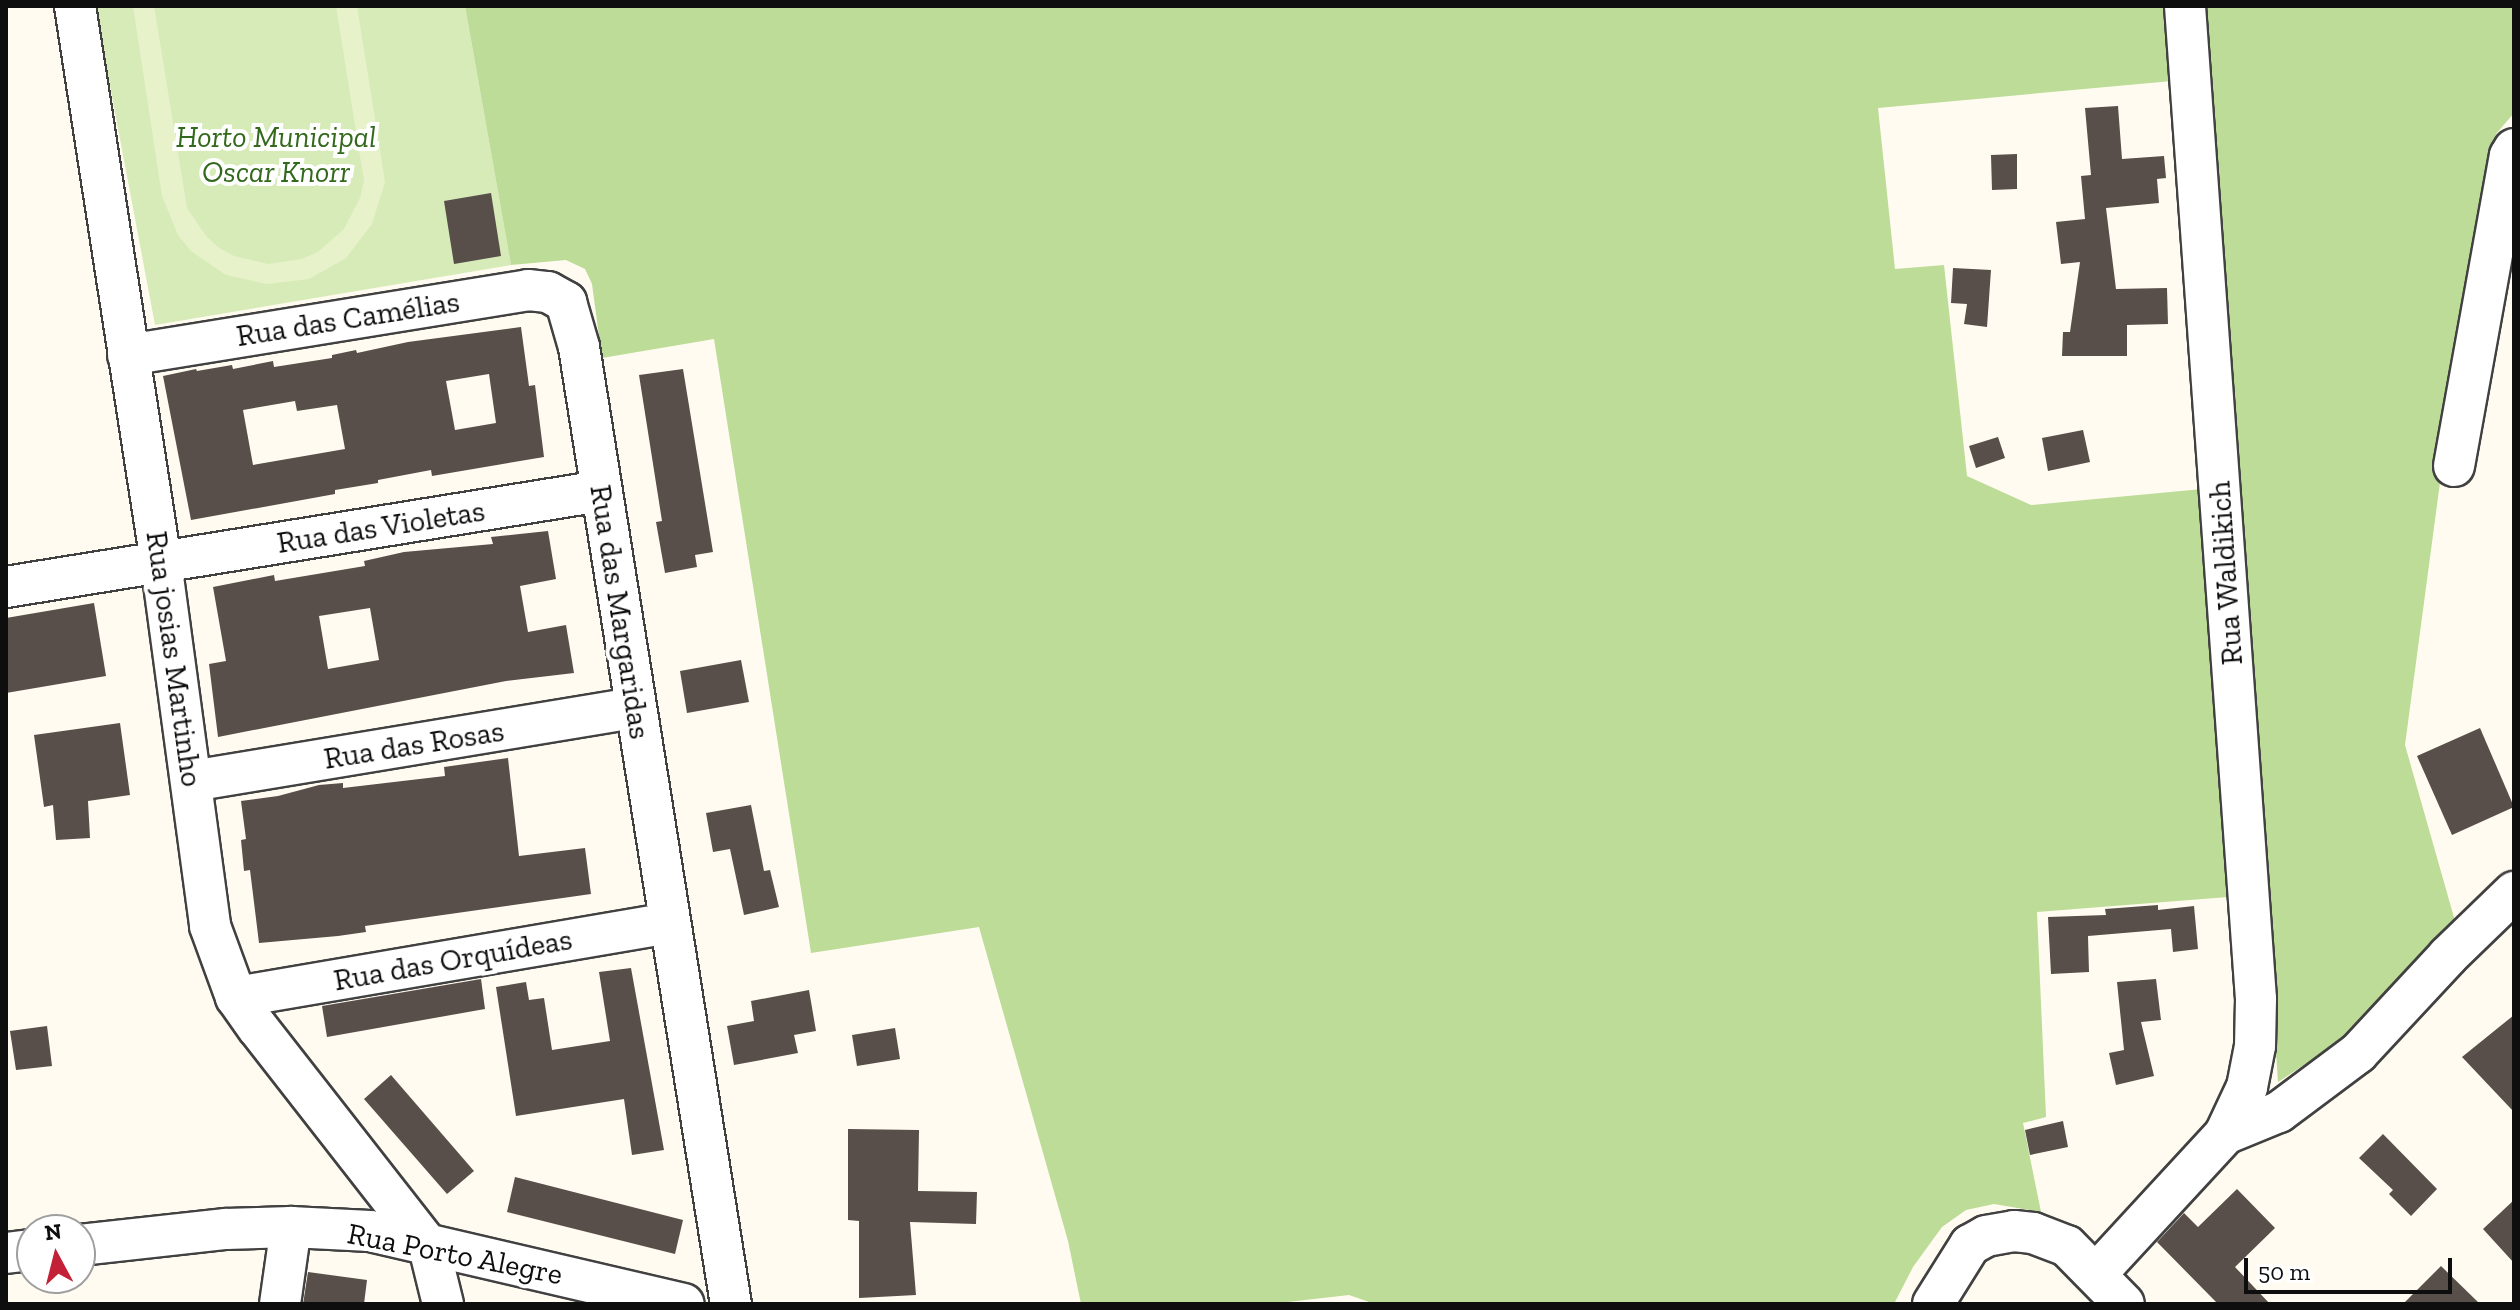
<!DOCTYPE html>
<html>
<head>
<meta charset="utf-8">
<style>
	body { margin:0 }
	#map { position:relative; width:2520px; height:1310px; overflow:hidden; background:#fffbf0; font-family:"Zilla Slab",serif }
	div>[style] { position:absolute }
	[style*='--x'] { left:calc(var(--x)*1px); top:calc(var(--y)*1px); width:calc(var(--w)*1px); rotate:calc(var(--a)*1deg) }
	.green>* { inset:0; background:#d7ebb8 }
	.forest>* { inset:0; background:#bcdc97 }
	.pitch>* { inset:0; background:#e8f2ca }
	.building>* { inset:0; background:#584e4a }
	.roads { filter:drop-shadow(2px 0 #414141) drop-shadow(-2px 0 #414141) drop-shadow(0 2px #414141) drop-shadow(0 -2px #414141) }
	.minor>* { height:40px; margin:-20px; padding:0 20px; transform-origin:20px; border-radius:20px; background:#fff }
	span { translate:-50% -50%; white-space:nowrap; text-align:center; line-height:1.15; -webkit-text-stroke:8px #fff; paint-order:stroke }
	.park-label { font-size:30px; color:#33691c; font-style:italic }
	.street-label { font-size:30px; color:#0e0e0e }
	.frame { position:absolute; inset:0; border:8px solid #0e0e0e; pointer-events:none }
	.north { position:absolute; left:16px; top:1214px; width:80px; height:80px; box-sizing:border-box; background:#fff; border:2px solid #9f9f9f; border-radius:50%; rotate:353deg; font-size:22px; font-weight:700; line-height:32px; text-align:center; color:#0e0e0e }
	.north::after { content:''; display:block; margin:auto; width:28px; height:36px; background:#c32138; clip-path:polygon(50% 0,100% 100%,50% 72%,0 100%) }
	.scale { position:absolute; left:2244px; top:1258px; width:208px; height:36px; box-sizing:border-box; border:4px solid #0e0e0e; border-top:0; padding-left:10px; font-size:24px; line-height:28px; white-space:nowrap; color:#0e0e0e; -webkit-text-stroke:6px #fff; paint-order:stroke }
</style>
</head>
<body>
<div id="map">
	<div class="green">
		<div style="clip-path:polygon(95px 6px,465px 6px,511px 265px,155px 325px)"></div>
	</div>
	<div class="forest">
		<div style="clip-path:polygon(465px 6px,2167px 6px,2172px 81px,1878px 108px,1895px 269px,1944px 265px,1967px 476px,2031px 505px,2202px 489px,2228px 897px,2037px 912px,2046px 1117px,2023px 1123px,2041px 1212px,1994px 1204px,1966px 1210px,1942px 1227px,1913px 1267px,1894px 1304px,1375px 1304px,1349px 1295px,1270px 1304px,1081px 1304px,1068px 1241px,979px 927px,811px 953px,714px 339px,602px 358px,592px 284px,585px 269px,566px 260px,511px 265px)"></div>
		<div style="clip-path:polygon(2205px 6px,2514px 6px,2514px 113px,2496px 134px,2443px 460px,2405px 745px,2455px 921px,2377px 1006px,2331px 1047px,2278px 1082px)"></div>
	</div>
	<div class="pitch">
		<div style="clip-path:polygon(133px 6px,154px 6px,187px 208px,206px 236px,219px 248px,234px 256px,268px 264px,302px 259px,318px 252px,344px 229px,360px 198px,364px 181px,336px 6px,357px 6px,385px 182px,372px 224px,346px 258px,309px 279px,267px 284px,226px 275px,191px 251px,178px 235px,162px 196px)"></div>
	</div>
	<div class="building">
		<div style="clip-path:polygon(2118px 106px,2122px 159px,2164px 156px,2166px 178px,2157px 179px,2159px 203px,2106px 208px,2116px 289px,2167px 288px,2168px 324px,2127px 325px,2127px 356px,2062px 356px,2063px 332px,2070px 332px,2080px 262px,2061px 264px,2056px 222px,2085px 219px,2081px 176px,2091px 175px,2085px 108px)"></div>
		<div style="clip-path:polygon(2017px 154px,2017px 189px,1992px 190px,1991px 155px)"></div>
		<div style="clip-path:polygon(491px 193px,501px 256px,454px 264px,444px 201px)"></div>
		<div style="clip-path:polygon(1953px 268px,1991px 270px,1987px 327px,1964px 324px,1967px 304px,1951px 303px)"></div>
		<div style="clip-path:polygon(evenodd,521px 327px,529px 386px,535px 385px,544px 457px,432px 476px,431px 470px,378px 480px,378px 483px,335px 490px,335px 494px,191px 520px,163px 376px,196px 369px,197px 371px,232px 365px,233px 369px,273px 361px,274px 367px,332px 358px,332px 355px,356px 350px,357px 353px,408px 342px,521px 327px,489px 374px,496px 423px,455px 430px,446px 381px,489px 374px,521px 327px,295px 401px,297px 411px,337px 405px,345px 449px,253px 465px,243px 410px,295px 401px)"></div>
		<div style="clip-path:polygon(683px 369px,713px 552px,695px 555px,697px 567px,665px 573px,656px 522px,662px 521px,639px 375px)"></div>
		<div style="clip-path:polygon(2083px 430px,2090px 462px,2048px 471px,2042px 438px)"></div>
		<div style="clip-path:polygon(1998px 437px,2005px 458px,1976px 468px,1969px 446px)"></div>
		<div style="clip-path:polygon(evenodd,548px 531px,556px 579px,520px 586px,528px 632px,566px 625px,574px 673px,506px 681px,218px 737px,209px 664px,226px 661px,213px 587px,274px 575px,275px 581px,365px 566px,364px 561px,404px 552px,493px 544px,491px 537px,548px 531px,370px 608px,379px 660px,328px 669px,319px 616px,370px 608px)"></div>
		<div style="clip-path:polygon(94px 603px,106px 676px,6px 693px,6px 618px)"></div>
		<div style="clip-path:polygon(741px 660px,749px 702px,687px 713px,680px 671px)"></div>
		<div style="clip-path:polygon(120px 723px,130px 795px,88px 801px,90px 838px,56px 840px,53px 805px,44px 807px,34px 735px)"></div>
		<div style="clip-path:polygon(2480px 728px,2514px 807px,2452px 835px,2417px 756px)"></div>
		<div style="clip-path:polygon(508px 758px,519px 856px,585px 848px,591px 894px,365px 926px,366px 932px,338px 936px,259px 943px,250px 870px,244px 871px,241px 840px,246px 839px,241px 801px,278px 796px,319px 785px,343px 783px,343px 788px,445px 776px,444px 767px)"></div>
		<div style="clip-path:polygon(751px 805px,764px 871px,770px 870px,779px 907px,744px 915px,730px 849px,713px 852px,706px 813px)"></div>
		<div style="clip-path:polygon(2158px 905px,2158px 910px,2194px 906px,2198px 949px,2173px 952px,2171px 929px,2088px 936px,2089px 972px,2051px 974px,2048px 917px,2106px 915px,2105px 909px)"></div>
		<div style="clip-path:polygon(631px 968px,664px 1150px,632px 1155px,624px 1099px,516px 1116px,496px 987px,526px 982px,529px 1000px,544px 998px,552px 1050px,610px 1041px,599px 972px)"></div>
		<div style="clip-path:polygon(481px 979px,485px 1009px,327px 1037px,322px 1006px)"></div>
		<div style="clip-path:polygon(2156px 979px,2161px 1020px,2141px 1022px,2154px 1076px,2116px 1085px,2109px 1053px,2124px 1050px,2117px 982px)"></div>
		<div style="clip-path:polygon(809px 990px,816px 1031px,794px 1035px,798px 1053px,734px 1065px,727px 1026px,754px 1021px,751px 1001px)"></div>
		<div style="clip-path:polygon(2514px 1015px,2514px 1112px,2462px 1057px)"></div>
		<div style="clip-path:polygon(47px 1026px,52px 1066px,16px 1070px,10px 1031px)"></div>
		<div style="clip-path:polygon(895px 1028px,900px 1059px,857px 1066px,852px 1035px)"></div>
		<div style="clip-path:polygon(391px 1075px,474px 1171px,447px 1194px,364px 1099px)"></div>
		<div style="clip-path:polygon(2063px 1121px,2068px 1147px,2030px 1155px,2025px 1130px)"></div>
		<div style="clip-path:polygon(848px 1129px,919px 1130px,918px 1191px,977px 1192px,976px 1224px,910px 1222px,916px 1295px,859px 1298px,859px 1221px,848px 1220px)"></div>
		<div style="clip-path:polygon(2383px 1134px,2437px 1189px,2411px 1216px,2389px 1194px,2393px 1190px,2359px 1158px)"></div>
		<div style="clip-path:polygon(515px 1177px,683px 1220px,675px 1254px,507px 1212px)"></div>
		<div style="clip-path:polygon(2237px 1189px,2275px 1228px,2235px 1267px,2270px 1304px,2218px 1304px,2157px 1242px,2184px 1213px,2198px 1227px)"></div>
		<div style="clip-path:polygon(2514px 1200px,2514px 1263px,2483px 1229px)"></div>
		<div style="clip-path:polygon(2441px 1266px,2480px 1304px,2403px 1304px)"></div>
		<div style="clip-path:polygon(308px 1272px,367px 1280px,364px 1304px,303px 1304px)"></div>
	</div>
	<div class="roads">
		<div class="minor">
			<div style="--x:75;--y:6;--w:563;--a:81.21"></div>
			<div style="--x:161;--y:562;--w:367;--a:82.3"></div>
			<div style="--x:210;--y:926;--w:76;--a:69.9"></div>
			<div style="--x:236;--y:997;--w:38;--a:55"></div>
			<div style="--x:258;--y:1028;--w:278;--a:52"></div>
			<div style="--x:429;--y:1247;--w:59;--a:76.2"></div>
			<div style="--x:2185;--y:6;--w:996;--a:85.91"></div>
			<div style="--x:2256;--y:999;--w:47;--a:91.2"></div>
			<div style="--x:2255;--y:1046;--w:42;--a:101"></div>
			<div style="--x:2247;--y:1087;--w:52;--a:115.1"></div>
			<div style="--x:128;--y:355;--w:405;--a:-9.2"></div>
			<div style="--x:528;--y:290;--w:20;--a:6"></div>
			<div style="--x:548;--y:292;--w:21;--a:29"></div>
			<div style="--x:566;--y:302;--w:47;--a:73.9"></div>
			<div style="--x:579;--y:347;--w:969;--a:80.98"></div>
			<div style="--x:2454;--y:466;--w:315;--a:-79.8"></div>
			<div style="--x:2510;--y:156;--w:8;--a:-60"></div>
			<div style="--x:6;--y:587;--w:603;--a:-9.17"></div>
			<div style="--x:192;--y:781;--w:449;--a:-9.4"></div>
			<div style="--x:236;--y:997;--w:439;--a:-9.7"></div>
			<div style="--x:80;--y:1245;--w:147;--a:-6.3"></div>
			<div style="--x:226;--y:1229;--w:65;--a:-1.8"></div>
			<div style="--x:291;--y:1227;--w:79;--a:2.9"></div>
			<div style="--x:370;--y:1231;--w:322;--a:13.1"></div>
			<div style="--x:6;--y:1253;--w:26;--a:-7"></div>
			<div style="--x:2096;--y:1274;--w:190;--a:-47.3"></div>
			<div style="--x:2225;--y:1134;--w:58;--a:-22.2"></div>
			<div style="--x:2279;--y:1112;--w:99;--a:-36.8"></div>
			<div style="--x:2358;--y:1053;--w:132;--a:-47.1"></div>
			<div style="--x:2448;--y:956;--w:92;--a:-44.1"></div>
			<div style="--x:280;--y:1304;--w:78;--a:-81.9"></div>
			<div style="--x:1933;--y:1304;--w:70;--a:-57.9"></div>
			<div style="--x:1970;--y:1245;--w:18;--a:-29"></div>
			<div style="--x:1986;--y:1236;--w:28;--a:-10"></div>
			<div style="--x:2014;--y:1231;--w:19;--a:6"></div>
			<div style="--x:2033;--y:1233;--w:36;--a:21"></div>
			<div style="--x:2067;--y:1246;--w:81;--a:45.5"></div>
		</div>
	</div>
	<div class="park-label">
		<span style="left:276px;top:154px">Horto Municipal<br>Oscar Knorr</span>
	</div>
	<div class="street-label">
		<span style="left:348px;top:319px;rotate:-9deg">Rua das Camélias</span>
		<span style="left:381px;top:527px;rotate:-9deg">Rua das Violetas</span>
		<span style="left:2226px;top:573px;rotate:-94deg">Rua Waldikich</span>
		<span style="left:620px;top:612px;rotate:81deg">Rua das Margaridas</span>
		<span style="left:174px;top:659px;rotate:82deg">Rua josias Martinho</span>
		<span style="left:414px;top:745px;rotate:-9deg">Rua das Rosas</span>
		<span style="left:453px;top:960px;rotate:-10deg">Rua das Orquídeas</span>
		<span style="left:455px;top:1254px;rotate:11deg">Rua Porto Alegre</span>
	</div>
	<div class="frame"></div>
	<div class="north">N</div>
	<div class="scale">50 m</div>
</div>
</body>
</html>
